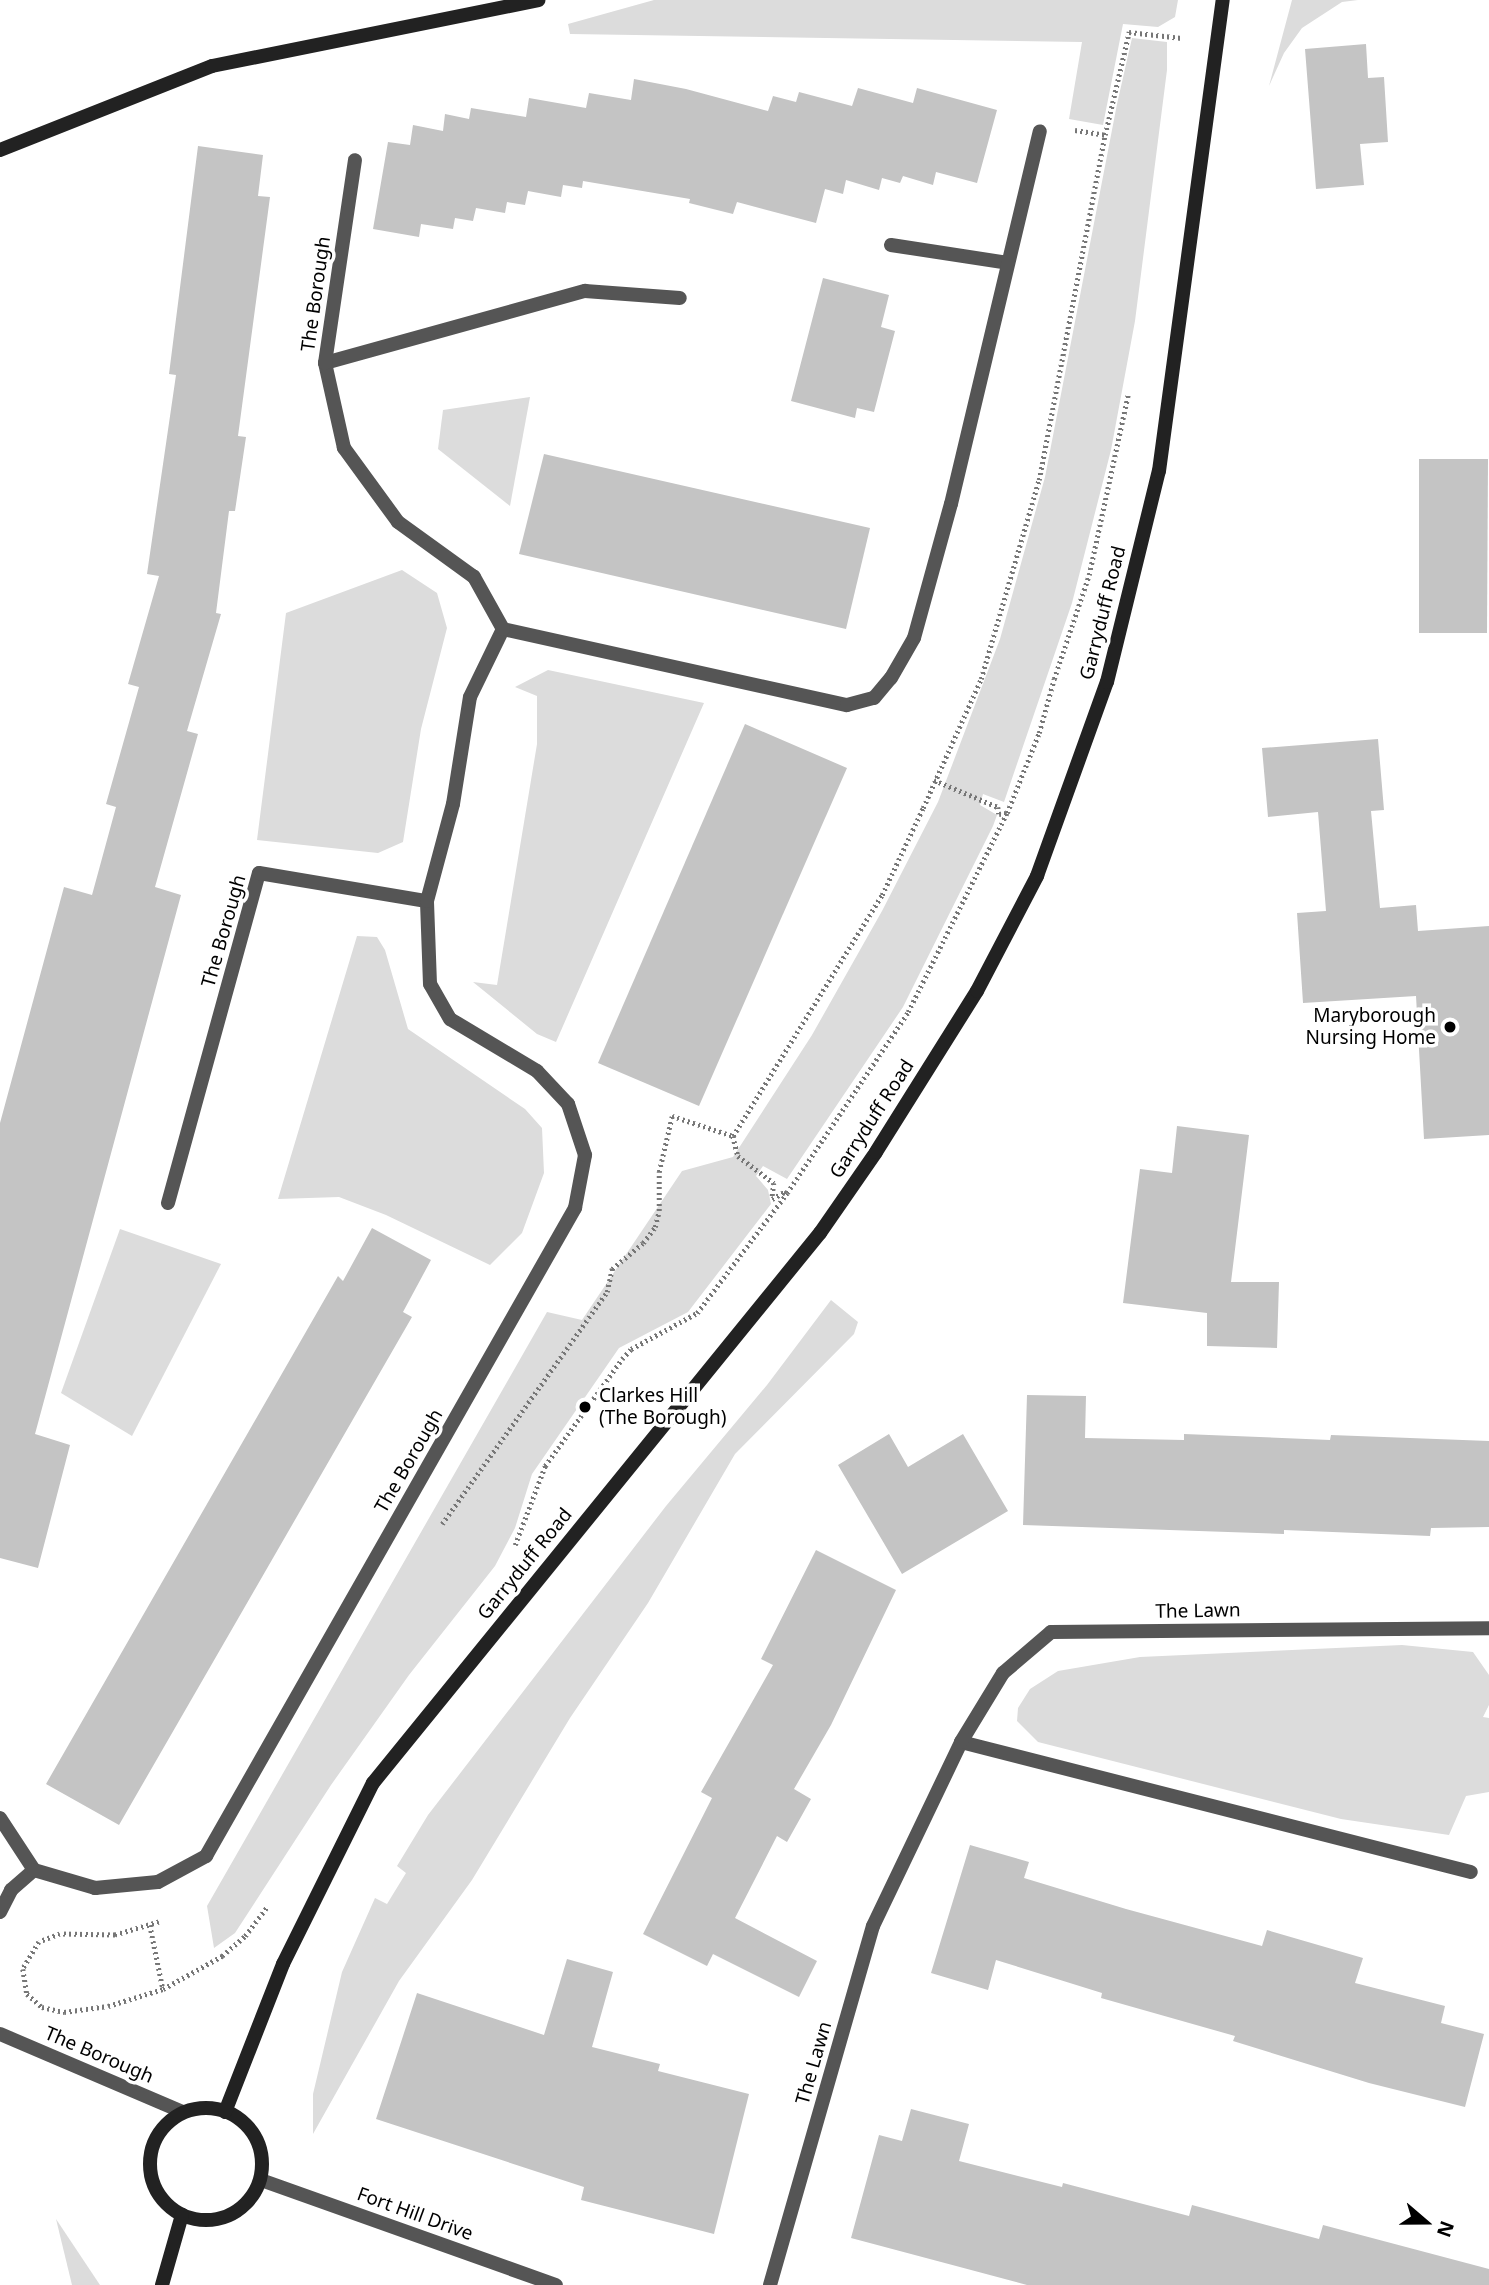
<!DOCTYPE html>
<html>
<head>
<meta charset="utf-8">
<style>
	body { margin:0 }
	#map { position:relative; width:1489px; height:2285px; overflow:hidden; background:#fff; font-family:"Noto Sans",sans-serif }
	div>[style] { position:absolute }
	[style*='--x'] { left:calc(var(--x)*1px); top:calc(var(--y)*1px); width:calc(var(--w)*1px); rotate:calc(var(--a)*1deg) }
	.green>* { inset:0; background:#dcdcdc }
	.building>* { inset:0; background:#c4c4c4 }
	.path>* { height:4.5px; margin-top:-2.25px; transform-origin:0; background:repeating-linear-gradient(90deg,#777 0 2px,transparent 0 5.5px) }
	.street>* { height:14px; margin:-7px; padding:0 7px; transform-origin:7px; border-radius:7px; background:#555 }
	.secondary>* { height:14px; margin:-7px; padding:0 7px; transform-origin:7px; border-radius:7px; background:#222 }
	.secondary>.ring { margin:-7px; padding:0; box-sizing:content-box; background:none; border:14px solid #222; border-radius:50% }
	.dots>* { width:19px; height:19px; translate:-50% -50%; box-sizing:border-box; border:4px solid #fff; border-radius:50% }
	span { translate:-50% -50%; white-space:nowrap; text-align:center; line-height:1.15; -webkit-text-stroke:7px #fff; paint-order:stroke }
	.street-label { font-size:19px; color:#000 }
	.poi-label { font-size:19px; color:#000 }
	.right { translate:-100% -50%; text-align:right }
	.left { translate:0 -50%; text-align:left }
	.north { position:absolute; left:1391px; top:2187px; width:70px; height:70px; -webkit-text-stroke:5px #fff; paint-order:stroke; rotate:110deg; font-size:19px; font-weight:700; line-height:28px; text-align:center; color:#000 }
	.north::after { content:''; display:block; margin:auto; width:24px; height:32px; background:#000; clip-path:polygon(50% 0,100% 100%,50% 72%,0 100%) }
</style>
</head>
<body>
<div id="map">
	<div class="green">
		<div style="clip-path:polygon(654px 0,1178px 0,1175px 17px,1158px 27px,1123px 24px,1103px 125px,1069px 119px,1082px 42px,570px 34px,568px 24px)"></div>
		<div style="clip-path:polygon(1292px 0,1358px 0,1342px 2px,1302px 28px,1284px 53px,1269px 86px)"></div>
		<div style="clip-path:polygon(1132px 38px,1167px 42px,1167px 70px,1135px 321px,1111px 450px,1072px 603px,1004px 802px,983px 794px,980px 805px,997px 815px,993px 826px,903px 1007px,787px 1179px,763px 1166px,756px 1176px,768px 1190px,771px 1204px,688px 1312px,619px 1348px,532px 1474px,515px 1528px,495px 1566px,409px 1675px,331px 1785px,235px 1933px,214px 1948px,207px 1906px,547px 1312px,582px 1320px,682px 1171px,733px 1157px,812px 1035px,882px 911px,938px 802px,1000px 639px,1045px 477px,1117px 104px)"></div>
		<div style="clip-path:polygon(530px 397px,510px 506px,438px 449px,443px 410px)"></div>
		<div style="clip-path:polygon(402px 570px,437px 593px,447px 628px,421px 729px,403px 842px,378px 853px,257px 840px,286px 613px)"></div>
		<div style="clip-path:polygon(548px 670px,704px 703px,556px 1042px,537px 1034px,473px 982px,497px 985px,537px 744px,537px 696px,515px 687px)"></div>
		<div style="clip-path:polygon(357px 936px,377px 937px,385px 950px,408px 1029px,525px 1109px,542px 1128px,544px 1173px,522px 1233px,490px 1265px,386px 1215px,339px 1197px,278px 1199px)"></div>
		<div style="clip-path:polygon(120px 1229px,221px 1264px,132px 1436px,61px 1393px)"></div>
		<div style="clip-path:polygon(831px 1300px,858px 1322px,854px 1334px,735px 1454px,648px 1603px,570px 1718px,472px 1880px,399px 1981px,313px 2134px,313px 2094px,342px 1972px,375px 1898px,387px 1904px,406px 1873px,397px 1866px,428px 1815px,666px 1506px,767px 1385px)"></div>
		<div style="clip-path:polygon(1402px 1645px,1473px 1652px,1489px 1675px,1489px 1705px,1483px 1717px,1489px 1718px,1489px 1792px,1466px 1796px,1449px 1835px,1341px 1819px,1038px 1742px,1017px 1721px,1018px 1708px,1030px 1689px,1058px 1671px,1140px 1657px)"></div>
		<div style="clip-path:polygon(56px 2219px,100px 2285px,72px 2285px)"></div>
	</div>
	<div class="building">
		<div style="clip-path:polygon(1366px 44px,1368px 78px,1384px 77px,1388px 142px,1360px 144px,1364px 185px,1316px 189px,1305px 49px)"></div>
		<div style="clip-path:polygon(634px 79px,686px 89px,768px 111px,773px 96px,796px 102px,799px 92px,852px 106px,858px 88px,913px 103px,917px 88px,997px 110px,977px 183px,936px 172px,933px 185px,903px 176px,900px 183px,882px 178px,879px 190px,846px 180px,843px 194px,825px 189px,816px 223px,737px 202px,733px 214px,689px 203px,690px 199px,583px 181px,582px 188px,563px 185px,561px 197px,528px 191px,525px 205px,507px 202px,505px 213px,476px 208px,473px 221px,455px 218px,453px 229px,421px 224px,419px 237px,373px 229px,388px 142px,410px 145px,413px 125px,443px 131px,445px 114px,469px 119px,471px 108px,526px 117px,529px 98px,586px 108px,589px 93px,631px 100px)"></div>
		<div style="clip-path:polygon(198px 146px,263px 155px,258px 196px,270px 197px,238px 436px,246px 437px,235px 511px,229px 511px,216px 613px,221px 614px,187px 731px,198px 734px,155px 887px,181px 895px,35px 1434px,70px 1445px,38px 1568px,0 1558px,0 1123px,64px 887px,92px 895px,116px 807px,106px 804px,139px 687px,128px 684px,159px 576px,147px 574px,176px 375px,169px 374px)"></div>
		<div style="clip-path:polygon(823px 278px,889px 295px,881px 327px,895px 331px,874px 412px,857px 408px,855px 418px,791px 401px)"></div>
		<div style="clip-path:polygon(544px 454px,870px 528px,846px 629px,519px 554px)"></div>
		<div style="clip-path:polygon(1419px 459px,1488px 459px,1487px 633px,1419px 633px)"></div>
		<div style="clip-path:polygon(745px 724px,847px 768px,699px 1106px,598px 1063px)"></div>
		<div style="clip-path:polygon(1378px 739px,1384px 810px,1371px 811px,1380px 908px,1416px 905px,1418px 931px,1489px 926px,1489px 1135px,1424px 1139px,1416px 996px,1303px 1003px,1297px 913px,1326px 911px,1318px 812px,1268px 817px,1262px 748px)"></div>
		<div style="clip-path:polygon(1177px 1126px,1249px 1135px,1231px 1282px,1279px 1282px,1277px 1348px,1207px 1346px,1207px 1313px,1123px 1303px,1140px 1169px,1172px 1173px)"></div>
		<div style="clip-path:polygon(372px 1228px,431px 1260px,403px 1312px,412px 1317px,119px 1825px,46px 1784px,338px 1276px,343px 1281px)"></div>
		<div style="clip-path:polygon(1027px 1395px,1086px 1396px,1085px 1438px,1184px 1440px,1184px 1434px,1330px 1440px,1331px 1435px,1489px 1441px,1489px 1527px,1431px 1528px,1430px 1536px,1284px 1530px,1284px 1534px,1023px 1525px)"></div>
		<div style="clip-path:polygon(889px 1434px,908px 1467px,963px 1434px,1008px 1511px,902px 1574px,838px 1465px)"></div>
		<div style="clip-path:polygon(816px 1550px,896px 1590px,831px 1725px,794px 1789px,811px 1799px,787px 1842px,777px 1836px,735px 1918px,817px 1961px,799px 1997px,713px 1954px,707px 1966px,643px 1934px,712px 1798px,701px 1792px,773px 1665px,761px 1659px)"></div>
		<div style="clip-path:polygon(970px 1845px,1029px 1862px,1024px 1878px,1126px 1909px,1262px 1946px,1267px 1930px,1363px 1958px,1355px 1983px,1445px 2006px,1441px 2023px,1484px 2034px,1465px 2107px,1369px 2083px,1233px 2041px,1235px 2036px,1101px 1998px,1102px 1993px,996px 1960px,988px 1990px,931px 1973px)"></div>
		<div style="clip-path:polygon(567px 1959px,613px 1972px,592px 2047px,660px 2064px,658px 2071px,749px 2094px,714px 2234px,581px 2200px,584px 2187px,376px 2119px,417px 1993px,544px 2035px)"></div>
		<div style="clip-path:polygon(911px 2109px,969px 2124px,959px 2161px,1062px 2187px,1063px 2183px,1189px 2216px,1192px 2205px,1319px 2239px,1323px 2225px,1489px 2269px,1489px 2285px,1027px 2285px,851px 2238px,879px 2135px,902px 2141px)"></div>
	</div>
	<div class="path">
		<div style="--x:1075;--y:130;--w:30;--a:9"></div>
		<div style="--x:1105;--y:135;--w:106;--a:-76.9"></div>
		<div style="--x:1129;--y:32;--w:53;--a:6.5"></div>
		<div style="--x:934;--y:780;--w:69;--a:22.9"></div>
		<div style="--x:998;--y:807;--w:7;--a:82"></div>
		<div style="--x:999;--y:814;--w:7;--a:-8"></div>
		<div style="--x:733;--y:1136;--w:21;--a:76"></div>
		<div style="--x:738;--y:1156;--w:45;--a:36.9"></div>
		<div style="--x:774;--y:1183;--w:16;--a:97"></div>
		<div style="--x:772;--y:1199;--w:14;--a:-30"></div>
		<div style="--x:784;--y:1192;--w:3;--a:18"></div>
		<div style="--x:442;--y:1524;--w:285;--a:-54.6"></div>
		<div style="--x:607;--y:1292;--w:24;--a:-78"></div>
		<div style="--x:612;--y:1269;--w:40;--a:-40"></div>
		<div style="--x:643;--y:1243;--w:20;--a:-53"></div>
		<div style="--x:655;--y:1227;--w:16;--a:-76"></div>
		<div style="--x:659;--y:1211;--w:39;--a:-90"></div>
		<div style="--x:659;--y:1172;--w:57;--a:-76.9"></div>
		<div style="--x:672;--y:1116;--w:64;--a:18.2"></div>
		<div style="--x:733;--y:1136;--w:283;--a:-58.3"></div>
		<div style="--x:882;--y:895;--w:96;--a:-64.8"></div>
		<div style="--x:923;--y:808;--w:141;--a:-65.8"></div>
		<div style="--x:981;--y:679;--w:207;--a:-73.8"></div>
		<div style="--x:1039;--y:480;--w:351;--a:-79.2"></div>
		<div style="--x:515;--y:1545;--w:85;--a:-69.2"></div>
		<div style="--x:545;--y:1466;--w:132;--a:-54.3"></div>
		<div style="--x:622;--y:1359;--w:13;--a:-48"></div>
		<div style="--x:631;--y:1349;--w:75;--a:-28.6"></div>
		<div style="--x:697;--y:1313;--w:150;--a:-53.1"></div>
		<div style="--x:787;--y:1193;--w:218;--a:-56.2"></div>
		<div style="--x:908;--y:1012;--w:222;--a:-63.6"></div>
		<div style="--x:1007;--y:813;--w:86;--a:-68.2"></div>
		<div style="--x:1039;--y:733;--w:56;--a:-74.5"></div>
		<div style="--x:1054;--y:679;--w:110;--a:-71.4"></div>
		<div style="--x:1089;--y:575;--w:184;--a:-77.8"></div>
		<div style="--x:159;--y:1922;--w:46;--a:163.5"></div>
		<div style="--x:115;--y:1935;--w:55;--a:-179"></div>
		<div style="--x:60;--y:1934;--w:22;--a:159"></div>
		<div style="--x:39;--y:1942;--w:31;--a:121"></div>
		<div style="--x:23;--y:1969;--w:25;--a:81"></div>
		<div style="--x:27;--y:1994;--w:20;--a:41"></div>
		<div style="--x:42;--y:2007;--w:23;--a:13"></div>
		<div style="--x:64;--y:2012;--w:44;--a:-7.8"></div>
		<div style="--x:108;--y:2006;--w:58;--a:-17.2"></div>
		<div style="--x:163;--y:1989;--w:68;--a:-29.2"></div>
		<div style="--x:222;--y:1956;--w:30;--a:-41"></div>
		<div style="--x:245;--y:1936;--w:36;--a:-53"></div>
		<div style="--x:150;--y:1925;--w:65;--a:78.5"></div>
	</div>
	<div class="street">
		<div style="--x:891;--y:245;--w:118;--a:8.7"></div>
		<div style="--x:325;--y:363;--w:270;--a:-15.5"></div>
		<div style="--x:585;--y:291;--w:95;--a:4.2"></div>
		<div style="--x:503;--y:629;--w:352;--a:12.5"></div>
		<div style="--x:847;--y:705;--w:28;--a:-15"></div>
		<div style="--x:874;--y:698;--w:26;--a:-50"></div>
		<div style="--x:891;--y:678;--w:46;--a:-60.1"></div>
		<div style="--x:914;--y:638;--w:139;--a:-74.6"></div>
		<div style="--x:951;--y:504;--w:383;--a:-76.6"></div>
		<div style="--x:168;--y:1203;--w:342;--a:-74.6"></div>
		<div style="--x:259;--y:873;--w:170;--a:9.5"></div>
		<div style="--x:961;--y:1742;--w:526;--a:14.3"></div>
		<div style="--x:0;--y:1818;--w:62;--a:56.8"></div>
		<div style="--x:0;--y:1912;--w:25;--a:-63"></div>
		<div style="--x:11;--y:1890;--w:30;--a:-41"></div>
		<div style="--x:34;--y:1870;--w:64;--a:16.4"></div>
		<div style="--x:95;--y:1888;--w:63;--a:-5.4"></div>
		<div style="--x:158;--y:1882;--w:55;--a:-28.4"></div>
		<div style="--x:206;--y:1856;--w:746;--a:-60.34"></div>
		<div style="--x:575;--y:1208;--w:54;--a:-79.3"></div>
		<div style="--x:585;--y:1155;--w:54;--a:-108.4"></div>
		<div style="--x:568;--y:1104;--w:45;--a:-133.2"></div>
		<div style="--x:537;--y:1071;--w:101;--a:-149.1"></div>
		<div style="--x:450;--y:1019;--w:40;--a:-119.7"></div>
		<div style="--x:430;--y:984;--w:83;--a:-92.1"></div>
		<div style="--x:427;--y:901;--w:100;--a:-75"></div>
		<div style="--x:453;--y:804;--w:108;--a:-81"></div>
		<div style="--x:470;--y:697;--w:76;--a:-64.1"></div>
		<div style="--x:503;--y:629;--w:60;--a:-119.1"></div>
		<div style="--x:474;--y:577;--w:94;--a:-144.1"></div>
		<div style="--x:398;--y:522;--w:92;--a:-126.1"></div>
		<div style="--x:344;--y:448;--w:87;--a:-102.6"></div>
		<div style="--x:325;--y:363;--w:205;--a:-81.6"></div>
		<div style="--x:0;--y:2034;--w:199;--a:23.1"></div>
		<div style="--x:261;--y:2180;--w:313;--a:19.6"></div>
		<div style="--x:770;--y:2285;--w:373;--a:-74"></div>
		<div style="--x:873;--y:1926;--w:204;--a:-64.4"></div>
		<div style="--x:961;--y:1742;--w:81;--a:-58.7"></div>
		<div style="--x:1003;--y:1673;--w:63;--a:-40.5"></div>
		<div style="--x:1051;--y:1632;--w:438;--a:-0.5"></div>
	</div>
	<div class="secondary">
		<div style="--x:0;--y:150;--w:228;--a:-21.6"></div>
		<div style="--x:212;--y:66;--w:333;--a:-11.4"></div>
		<div class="ring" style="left:150px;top:2108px;width:98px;height:98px"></div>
		<div style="--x:225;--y:2112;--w:159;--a:-68.6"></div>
		<div style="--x:283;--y:1964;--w:202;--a:-63.6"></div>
		<div style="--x:373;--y:1783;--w:709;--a:-50.9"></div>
		<div style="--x:820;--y:1233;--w:98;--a:-55.3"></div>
		<div style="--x:876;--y:1152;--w:190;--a:-57.9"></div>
		<div style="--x:977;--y:991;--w:130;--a:-62.4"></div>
		<div style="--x:1037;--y:876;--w:206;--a:-70.2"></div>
		<div style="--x:1107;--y:682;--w:217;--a:-76.2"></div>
		<div style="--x:1159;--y:471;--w:475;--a:-82.3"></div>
		<div style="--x:162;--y:2285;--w:73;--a:-74.1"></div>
	</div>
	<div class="dots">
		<div style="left:1450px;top:1027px;background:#000"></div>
		<div style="left:585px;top:1407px;background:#000"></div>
	</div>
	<div class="street-label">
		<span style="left:316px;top:294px;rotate:-82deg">The Borough</span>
		<span style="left:1103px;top:613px;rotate:-76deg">Garryduff Road</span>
		<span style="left:224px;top:931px;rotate:-74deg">The Borough</span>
		<span style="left:872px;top:1119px;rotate:-57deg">Garryduff Road</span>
		<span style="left:409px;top:1461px;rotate:-60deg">The Borough</span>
		<span style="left:525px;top:1564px;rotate:-51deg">Garryduff Road</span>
		<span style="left:1198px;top:1611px;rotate:-1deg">The Lawn</span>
		<span style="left:99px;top:2055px;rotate:23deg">The Borough</span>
		<span style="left:814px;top:2063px;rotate:-74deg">The Lawn</span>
		<span style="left:415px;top:2214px;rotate:20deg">Fort Hill Drive</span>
	</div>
	<div class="poi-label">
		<span class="right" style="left:1436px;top:1027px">Maryborough<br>Nursing Home</span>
		<span class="left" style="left:599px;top:1407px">Clarkes Hill<br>(The Borough)</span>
	</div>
	<div class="north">N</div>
</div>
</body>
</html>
